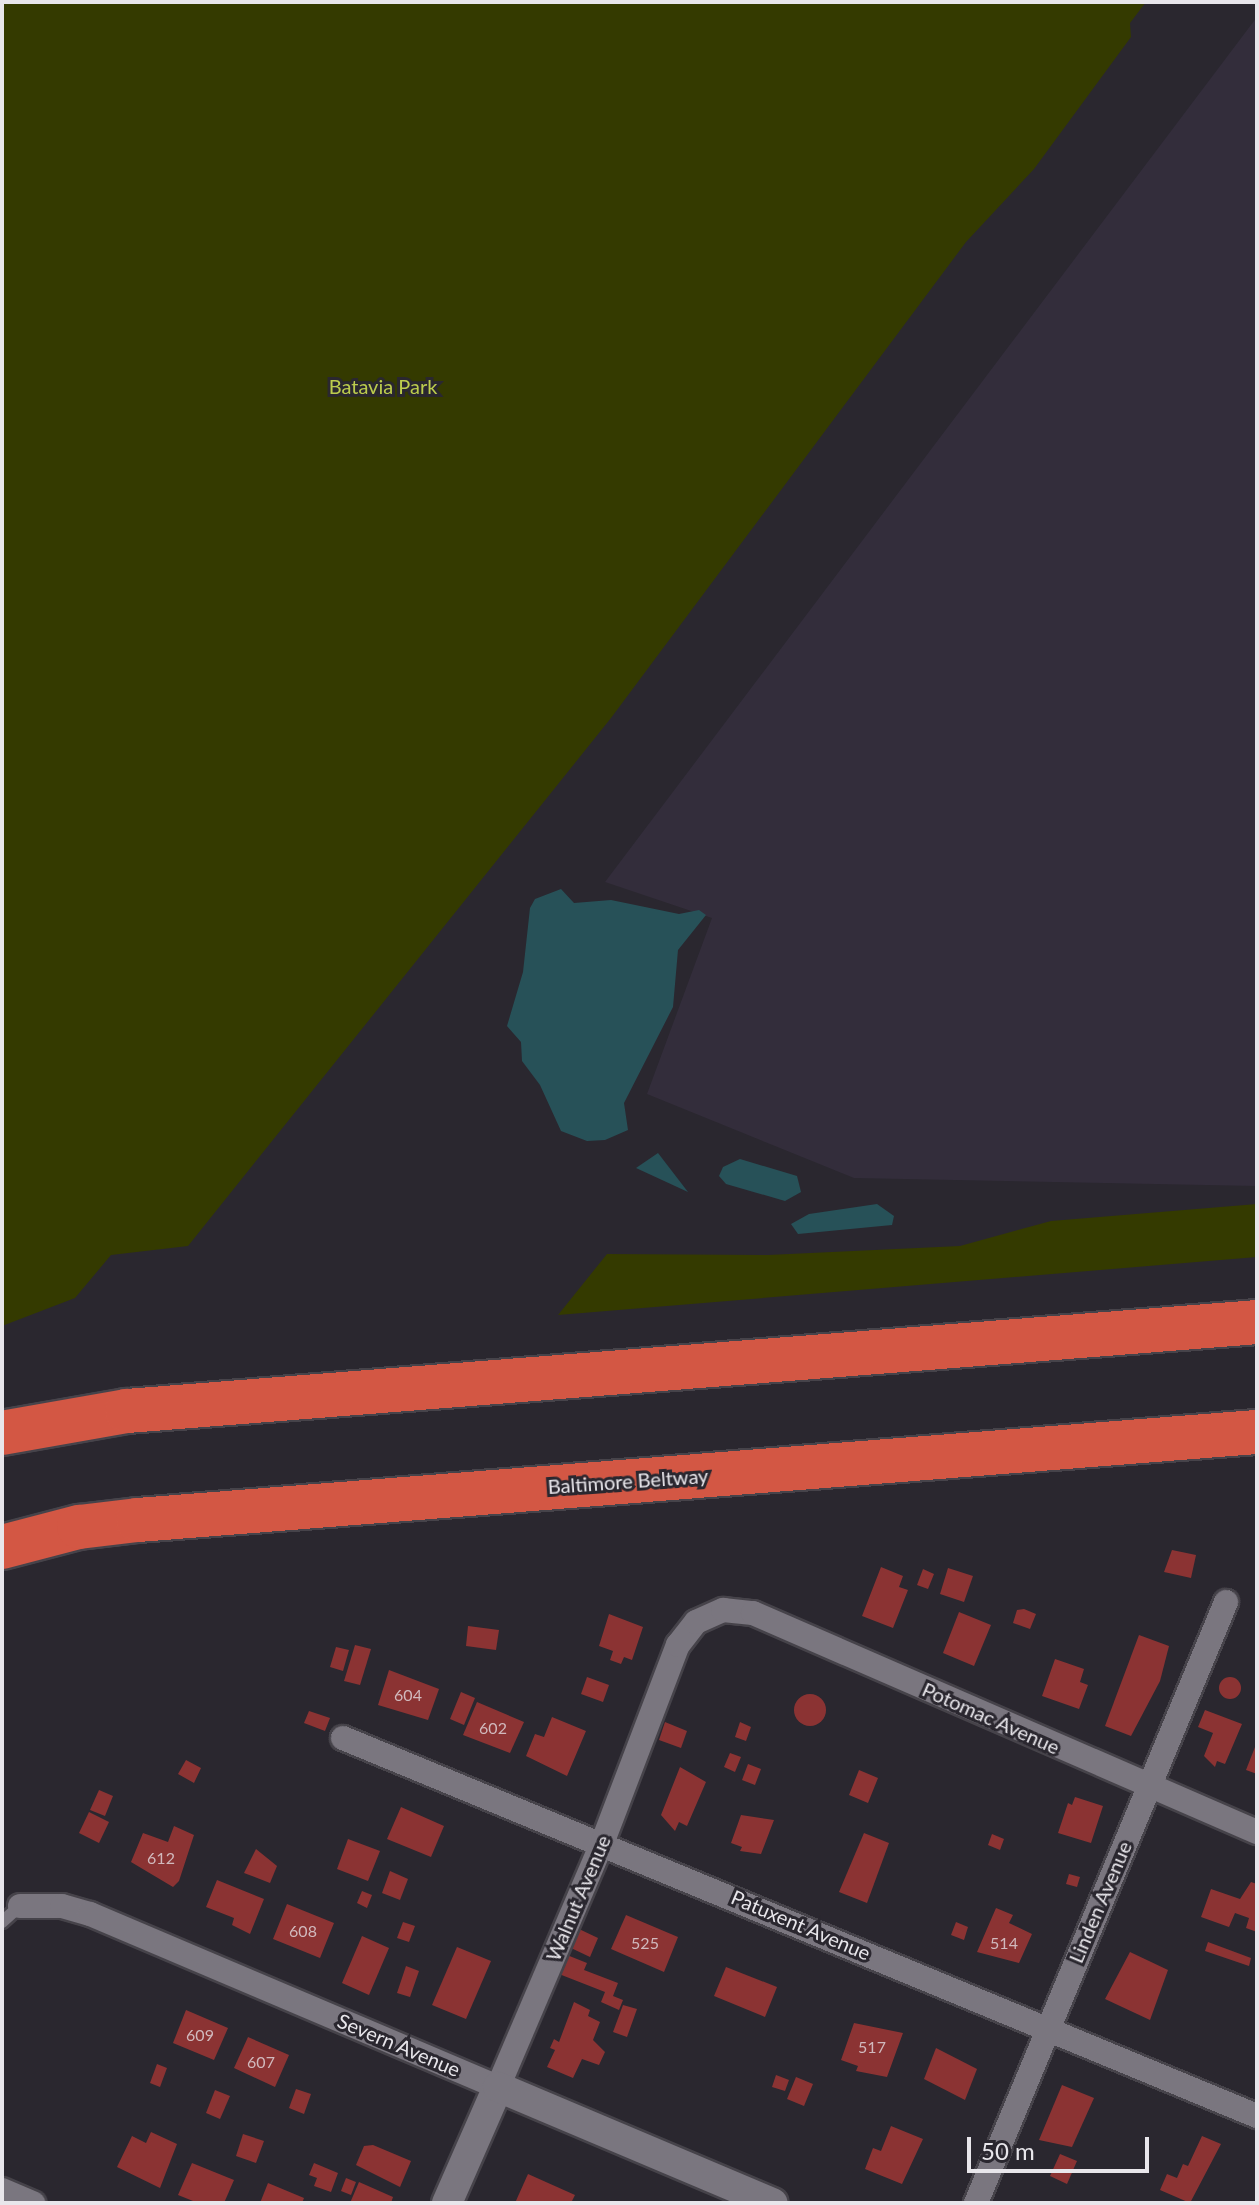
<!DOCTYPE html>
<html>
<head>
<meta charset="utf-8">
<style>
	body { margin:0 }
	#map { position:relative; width:1259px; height:2205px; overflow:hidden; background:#2a272f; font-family:Lato,sans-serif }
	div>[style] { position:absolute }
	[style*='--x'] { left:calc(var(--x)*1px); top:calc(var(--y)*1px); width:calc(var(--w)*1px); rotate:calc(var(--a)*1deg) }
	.built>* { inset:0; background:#332d3b }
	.green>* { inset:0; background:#343a00 }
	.water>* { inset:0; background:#275158 }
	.building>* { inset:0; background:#8b3333 }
	.round { border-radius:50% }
	.roads { filter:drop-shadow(2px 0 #46434a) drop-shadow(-2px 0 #46434a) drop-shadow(0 2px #46434a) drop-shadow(0 -2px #46434a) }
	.service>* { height:12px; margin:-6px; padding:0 6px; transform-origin:6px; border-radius:6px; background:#7a767f }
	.minor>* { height:24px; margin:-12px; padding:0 12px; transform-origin:12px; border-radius:12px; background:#7a767f }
	.tertiary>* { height:30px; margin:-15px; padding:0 15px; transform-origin:15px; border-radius:15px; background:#7a767f }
	.motorway>* { height:44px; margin:-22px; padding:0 22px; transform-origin:22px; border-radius:22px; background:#d35744 }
	span { translate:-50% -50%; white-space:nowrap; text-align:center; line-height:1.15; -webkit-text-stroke:6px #2a272f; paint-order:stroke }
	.number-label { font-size:16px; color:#d1b9bd }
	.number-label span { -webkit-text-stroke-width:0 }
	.park-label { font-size:20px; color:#bccc4d }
	.street-label { font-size:20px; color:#e8e6eb }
	.frame { position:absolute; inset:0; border:4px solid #e8e6eb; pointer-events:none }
	.scale { position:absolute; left:967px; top:2137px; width:182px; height:36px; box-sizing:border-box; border:4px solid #e8e6eb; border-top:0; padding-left:10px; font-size:24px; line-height:28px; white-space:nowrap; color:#e8e6eb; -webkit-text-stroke:6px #2a272f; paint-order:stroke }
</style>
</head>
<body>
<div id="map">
	<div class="built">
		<div style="clip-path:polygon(1257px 17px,1257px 1186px,854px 1178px,647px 1094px,712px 918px,605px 882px)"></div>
	</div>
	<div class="green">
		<div style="clip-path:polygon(2px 2px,1146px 2px,1130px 23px,1131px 37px,1034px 169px,966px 242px,611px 718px,188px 1246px,111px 1255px,75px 1298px,2px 1326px)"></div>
		<div style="clip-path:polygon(1257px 1204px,1257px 1257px,558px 1315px,607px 1254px,768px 1255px,960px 1246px,1051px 1221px)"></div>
	</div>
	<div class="water">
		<div style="clip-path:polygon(561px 889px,574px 903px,611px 900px,679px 914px,699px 910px,706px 915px,678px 950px,673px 1007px,624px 1103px,628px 1130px,605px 1140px,587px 1141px,561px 1131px,540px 1085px,522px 1061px,521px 1042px,507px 1026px,523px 972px,530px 908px,535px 899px)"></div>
		<div style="clip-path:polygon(658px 1153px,688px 1192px,636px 1168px)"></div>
		<div style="clip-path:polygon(740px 1159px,797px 1176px,801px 1192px,785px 1201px,726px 1184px,719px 1176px,723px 1167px)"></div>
		<div style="clip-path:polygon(877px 1204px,894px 1216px,892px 1225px,798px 1234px,791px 1224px,809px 1214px)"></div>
	</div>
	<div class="building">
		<div style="clip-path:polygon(1172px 1550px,1196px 1555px,1191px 1578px,1164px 1572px)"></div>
		<div style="clip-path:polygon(881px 1567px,903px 1576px,899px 1587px,908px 1590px,893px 1628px,862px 1616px)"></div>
		<div style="clip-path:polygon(948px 1568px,973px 1576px,964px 1602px,940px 1594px)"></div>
		<div style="clip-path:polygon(923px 1569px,934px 1574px,928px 1589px,917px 1585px)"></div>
		<div style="clip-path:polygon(1024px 1609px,1036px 1614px,1030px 1629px,1013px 1623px,1017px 1610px)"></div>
		<div style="clip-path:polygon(959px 1612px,991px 1625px,974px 1666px,943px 1653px)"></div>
		<div style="clip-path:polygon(609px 1614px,643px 1627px,632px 1660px,624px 1657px,621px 1664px,610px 1660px,613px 1651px,599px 1646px)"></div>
		<div style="clip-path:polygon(468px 1626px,499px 1630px,496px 1650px,466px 1646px)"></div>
		<div style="clip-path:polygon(1139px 1635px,1169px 1646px,1160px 1681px,1131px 1736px,1105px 1726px)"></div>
		<div style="clip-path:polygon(355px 1645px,371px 1649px,360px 1685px,344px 1681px)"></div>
		<div style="clip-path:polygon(336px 1647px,349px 1650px,343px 1671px,330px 1667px)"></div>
		<div style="clip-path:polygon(1055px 1659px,1084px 1669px,1080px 1682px,1088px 1685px,1079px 1709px,1042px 1696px)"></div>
		<div style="clip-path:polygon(389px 1670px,439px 1689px,428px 1720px,378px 1705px)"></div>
		<div style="clip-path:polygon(587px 1677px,609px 1685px,603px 1702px,581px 1694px)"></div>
		<div class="round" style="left:1219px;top:1677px;width:22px;height:22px"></div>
		<div style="clip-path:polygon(461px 1692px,475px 1698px,464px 1725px,450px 1719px)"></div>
		<div class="round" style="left:794px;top:1694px;width:32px;height:32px"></div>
		<div style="clip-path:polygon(477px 1702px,524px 1722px,510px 1753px,463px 1735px)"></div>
		<div style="clip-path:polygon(1205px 1710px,1242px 1724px,1225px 1764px,1217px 1761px,1215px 1767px,1204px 1756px,1213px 1733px,1198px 1727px)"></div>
		<div style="clip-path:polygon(309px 1711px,330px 1718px,325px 1731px,304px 1723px)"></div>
		<div style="clip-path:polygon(552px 1717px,586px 1731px,567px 1776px,526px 1756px,535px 1734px,544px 1737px)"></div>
		<div style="clip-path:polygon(665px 1722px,687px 1731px,681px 1748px,659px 1740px)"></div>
		<div style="clip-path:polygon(740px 1722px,751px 1727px,746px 1741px,735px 1737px)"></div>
		<div style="clip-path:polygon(1257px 1742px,1257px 1774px,1246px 1770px)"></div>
		<div style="clip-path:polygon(730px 1753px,741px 1757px,735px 1772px,724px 1767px)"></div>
		<div style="clip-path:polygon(186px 1760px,201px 1768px,194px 1783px,178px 1774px)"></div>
		<div style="clip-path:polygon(748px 1764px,761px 1769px,755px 1785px,742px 1780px)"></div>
		<div style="clip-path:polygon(680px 1767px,706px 1782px,687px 1826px,679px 1822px,675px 1831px,661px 1815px)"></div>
		<div style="clip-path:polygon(859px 1770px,878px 1778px,868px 1803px,849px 1795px)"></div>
		<div style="clip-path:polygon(99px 1790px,113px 1796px,105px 1816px,90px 1810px)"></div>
		<div style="clip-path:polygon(1075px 1797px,1103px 1806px,1091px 1843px,1058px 1833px,1068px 1803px,1072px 1805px)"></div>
		<div style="clip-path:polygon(401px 1807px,444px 1826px,431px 1857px,387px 1839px)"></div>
		<div style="clip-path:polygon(89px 1812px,109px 1822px,99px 1843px,79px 1833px)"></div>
		<div style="clip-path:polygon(741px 1815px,774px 1820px,761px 1854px,740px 1851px,742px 1847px,731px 1843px)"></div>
		<div style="clip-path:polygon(174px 1826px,194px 1835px,179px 1881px,173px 1887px,131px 1862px,143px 1833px,168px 1842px)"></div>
		<div style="clip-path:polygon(864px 1833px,889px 1843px,867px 1903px,839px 1892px)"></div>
		<div style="clip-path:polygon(992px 1834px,1004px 1839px,1000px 1850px,988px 1845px)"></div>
		<div style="clip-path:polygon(348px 1839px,380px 1851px,368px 1881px,337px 1869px)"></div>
		<div style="clip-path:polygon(256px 1849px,277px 1866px,270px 1883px,244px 1873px)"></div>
		<div style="clip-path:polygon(390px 1871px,408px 1879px,400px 1900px,382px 1893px)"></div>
		<div style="clip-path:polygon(1069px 1874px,1080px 1877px,1077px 1887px,1066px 1884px)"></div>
		<div style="clip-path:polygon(217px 1880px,264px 1899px,250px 1934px,232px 1925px,234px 1918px,206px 1907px)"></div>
		<div style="clip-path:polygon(1251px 1882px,1257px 1884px,1257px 1932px,1246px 1928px,1249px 1918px,1235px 1913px,1229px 1927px,1201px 1917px,1211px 1889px,1240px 1899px)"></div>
		<div style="clip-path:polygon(362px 1891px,372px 1895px,367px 1908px,357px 1903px)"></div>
		<div style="clip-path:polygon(287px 1904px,334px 1923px,320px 1958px,273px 1939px)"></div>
		<div style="clip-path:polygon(996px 1908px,1013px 1915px,1009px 1923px,1032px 1934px,1019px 1963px,977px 1952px)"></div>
		<div style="clip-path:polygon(626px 1915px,678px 1937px,664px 1972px,611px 1949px)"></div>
		<div style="clip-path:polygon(403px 1922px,415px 1926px,409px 1942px,397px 1938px)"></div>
		<div style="clip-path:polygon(956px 1922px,968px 1927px,964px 1940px,951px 1935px)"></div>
		<div style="clip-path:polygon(579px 1929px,598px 1938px,590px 1957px,571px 1948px)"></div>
		<div style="clip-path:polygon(362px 1936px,389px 1948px,369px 1995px,342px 1983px)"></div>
		<div style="clip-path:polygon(1208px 1942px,1251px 1958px,1249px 1966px,1205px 1951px)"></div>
		<div style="clip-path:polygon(457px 1947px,491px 1961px,466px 2019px,432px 2005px)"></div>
		<div style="clip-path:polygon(1130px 1952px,1168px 1970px,1150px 2020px,1105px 1999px)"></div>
		<div style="clip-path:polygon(567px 1955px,587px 1963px,584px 1970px,618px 1983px,613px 1996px,623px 2000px,619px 2010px,601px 2002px,605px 1992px,559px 1974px)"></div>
		<div style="clip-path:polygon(406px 1966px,419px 1971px,410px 1997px,397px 1993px)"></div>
		<div style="clip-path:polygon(726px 1967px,777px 1987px,765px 2017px,714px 1996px)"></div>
		<div style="clip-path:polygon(574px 2002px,590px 2010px,588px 2016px,600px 2022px,593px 2040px,605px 2052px,599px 2065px,582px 2059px,573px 2078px,547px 2067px,555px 2050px,550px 2048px,554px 2039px,559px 2042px)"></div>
		<div style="clip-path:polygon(623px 2005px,637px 2009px,627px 2037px,613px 2032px)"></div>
		<div style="clip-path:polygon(186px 2010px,228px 2028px,214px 2060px,173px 2043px)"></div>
		<div style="clip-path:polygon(854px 2023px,903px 2033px,887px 2077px,856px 2071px,858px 2066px,841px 2060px)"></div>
		<div style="clip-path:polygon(248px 2037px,289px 2055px,275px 2087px,234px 2068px)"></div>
		<div style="clip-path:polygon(936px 2048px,977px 2069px,965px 2100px,924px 2079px)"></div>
		<div style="clip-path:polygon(157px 2064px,167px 2068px,160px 2087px,150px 2083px)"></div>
		<div style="clip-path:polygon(776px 2075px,789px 2080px,785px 2091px,772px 2087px)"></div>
		<div style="clip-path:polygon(796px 2077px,813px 2084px,804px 2106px,787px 2099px)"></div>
		<div style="clip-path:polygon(1062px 2085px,1094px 2098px,1072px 2147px,1039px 2140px)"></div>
		<div style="clip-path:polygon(296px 2089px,311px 2094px,304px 2114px,289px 2108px)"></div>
		<div style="clip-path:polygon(215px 2090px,230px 2096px,220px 2119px,206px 2113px)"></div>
		<div style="clip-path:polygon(891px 2126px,923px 2139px,902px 2184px,865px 2169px,873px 2148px,881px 2151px)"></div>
		<div style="clip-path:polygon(151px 2132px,177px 2144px,160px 2188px,117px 2167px,132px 2136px,146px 2143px)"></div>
		<div style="clip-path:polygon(243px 2134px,264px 2141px,256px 2163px,236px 2156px)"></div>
		<div style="clip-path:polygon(1202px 2136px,1221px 2144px,1190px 2203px,1160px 2190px,1167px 2174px,1177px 2178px,1183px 2164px,1188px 2166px)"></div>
		<div style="clip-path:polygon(373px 2145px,411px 2161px,400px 2187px,356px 2165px,364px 2146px)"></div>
		<div style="clip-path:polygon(1060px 2154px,1077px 2161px,1067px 2184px,1050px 2176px)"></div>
		<div style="clip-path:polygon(192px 2163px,234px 2180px,224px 2203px,198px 2203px,178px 2195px)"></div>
		<div style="clip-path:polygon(314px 2163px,338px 2173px,331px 2192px,314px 2186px,317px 2178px,309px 2175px)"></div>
		<div style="clip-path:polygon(528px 2174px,575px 2195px,571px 2203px,515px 2203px)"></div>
		<div style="clip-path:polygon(346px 2178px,356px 2182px,351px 2195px,341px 2191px)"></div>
		<div style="clip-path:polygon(359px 2182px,393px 2197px,391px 2203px,350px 2203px)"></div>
		<div style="clip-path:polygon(268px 2183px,304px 2198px,302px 2203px,260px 2203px)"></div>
	</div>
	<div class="roads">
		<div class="service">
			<div style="--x:2;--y:1922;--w:24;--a:-42"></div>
		</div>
		<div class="minor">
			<div style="--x:343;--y:1738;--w:989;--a:22.47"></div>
			<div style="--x:20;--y:1906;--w:42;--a:0"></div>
			<div style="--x:62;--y:1906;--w:29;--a:16"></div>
			<div style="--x:90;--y:1914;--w:443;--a:23"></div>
			<div style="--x:498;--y:2087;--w:267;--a:-66.9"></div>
			<div style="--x:603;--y:1841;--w:210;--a:-69.1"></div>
			<div style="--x:678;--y:1645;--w:29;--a:-52"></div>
			<div style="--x:696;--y:1622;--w:30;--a:-24"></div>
			<div style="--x:723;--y:1610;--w:30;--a:6"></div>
			<div style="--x:753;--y:1613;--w:550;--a:23.49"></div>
			<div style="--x:2;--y:2190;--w:34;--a:23"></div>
			<div style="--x:976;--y:2203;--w:651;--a:-67.41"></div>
		</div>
		<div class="tertiary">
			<div style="--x:447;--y:2203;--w:127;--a:-66.3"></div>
			<div style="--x:498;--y:2087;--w:298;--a:22.9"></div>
		</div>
		<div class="motorway">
			<div style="--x:2;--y:1433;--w:127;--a:-10"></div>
			<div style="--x:127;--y:1411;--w:1133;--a:-4.5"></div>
			<div style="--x:2;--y:1547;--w:80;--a:-14.6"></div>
			<div style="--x:79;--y:1527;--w:59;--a:-6.8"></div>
			<div style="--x:138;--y:1520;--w:1122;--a:-4.5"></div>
		</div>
	</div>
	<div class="number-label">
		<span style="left:408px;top:1695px">604</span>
		<span style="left:493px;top:1728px">602</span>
		<span style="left:161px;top:1858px">612</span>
		<span style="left:303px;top:1931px">608</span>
		<span style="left:645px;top:1943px">525</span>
		<span style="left:1004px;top:1943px">514</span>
		<span style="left:200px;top:2035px">609</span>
		<span style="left:872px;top:2047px">517</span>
		<span style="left:261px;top:2062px">607</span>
	</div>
	<div class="park-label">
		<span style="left:383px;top:386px">Batavia Park</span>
	</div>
	<div class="street-label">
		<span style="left:628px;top:1481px;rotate:-4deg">Baltimore Beltway</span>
		<span style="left:991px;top:1718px;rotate:24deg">Potomac Avenue</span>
		<span style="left:578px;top:1898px;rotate:-67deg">Walnut Avenue</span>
		<span style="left:1100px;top:1902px;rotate:-67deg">Linden Avenue</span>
		<span style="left:801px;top:1925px;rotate:23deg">Patuxent Avenue</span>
		<span style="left:399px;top:2045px;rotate:23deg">Severn Avenue</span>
	</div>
	<div class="frame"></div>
	<div class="scale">50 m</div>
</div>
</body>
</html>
